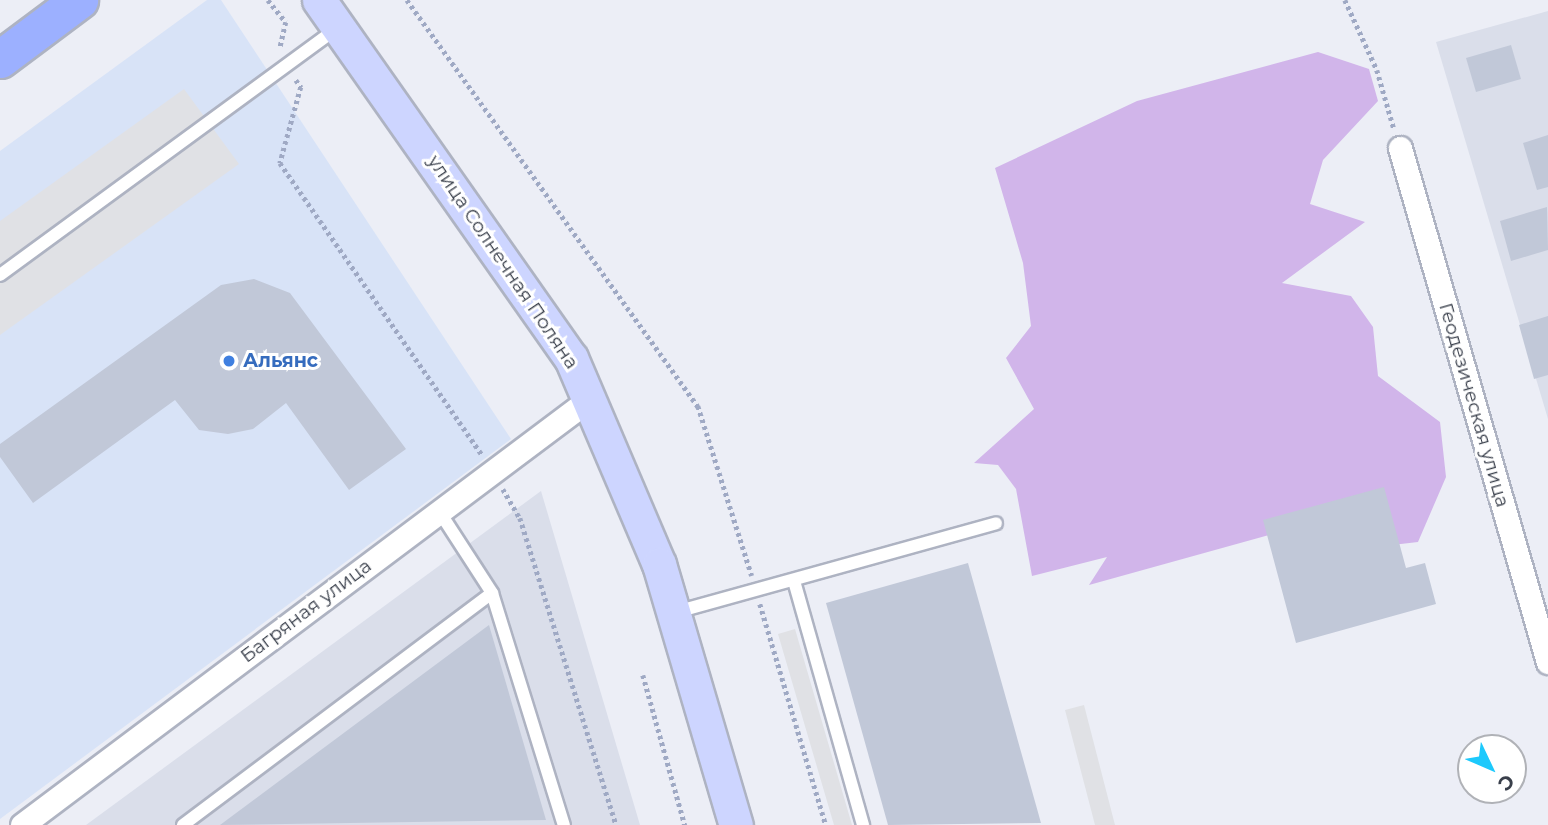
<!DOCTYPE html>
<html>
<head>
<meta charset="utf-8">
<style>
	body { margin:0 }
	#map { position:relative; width:1548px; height:825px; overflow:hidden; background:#eceef6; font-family:Montserrat,sans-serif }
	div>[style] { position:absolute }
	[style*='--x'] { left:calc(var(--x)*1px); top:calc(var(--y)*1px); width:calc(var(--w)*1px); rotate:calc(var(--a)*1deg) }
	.residential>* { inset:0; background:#dadeea }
	.commercial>* { inset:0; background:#d8e3f7 }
	.green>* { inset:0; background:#d1b5ea }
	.parking>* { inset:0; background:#e0e1e5 }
	.building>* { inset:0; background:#c1c8d8 }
	.path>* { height:4.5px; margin-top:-2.25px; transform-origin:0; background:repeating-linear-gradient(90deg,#9fa9c4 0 3.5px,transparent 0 7px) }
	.roads { filter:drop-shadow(2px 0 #aeb3c2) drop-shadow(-2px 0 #aeb3c2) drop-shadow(0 2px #aeb3c2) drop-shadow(0 -2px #aeb3c2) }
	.lane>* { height:12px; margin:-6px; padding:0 6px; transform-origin:6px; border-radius:6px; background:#fff }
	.street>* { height:23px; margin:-11.5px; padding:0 11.5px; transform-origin:11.5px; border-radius:11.5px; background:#fff }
	.secondary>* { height:33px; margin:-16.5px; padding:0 16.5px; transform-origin:16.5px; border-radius:16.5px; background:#cdd5ff }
	.primary>* { height:37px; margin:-18.5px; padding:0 18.5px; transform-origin:18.5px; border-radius:18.5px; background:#9cb0ff }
	.dots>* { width:19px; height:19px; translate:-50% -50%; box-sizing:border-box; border:4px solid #fff; border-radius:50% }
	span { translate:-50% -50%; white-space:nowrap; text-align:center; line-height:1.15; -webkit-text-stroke:6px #fff; paint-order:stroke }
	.street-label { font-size:19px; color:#393f4b }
	.shop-label { font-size:19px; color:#366cbe; font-weight:700 }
	.left { translate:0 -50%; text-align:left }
	.north { position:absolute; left:1457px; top:734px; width:70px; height:70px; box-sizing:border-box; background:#fff; border:2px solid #b0b2b7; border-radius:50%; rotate:134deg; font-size:19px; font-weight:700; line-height:28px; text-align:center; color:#393f4b }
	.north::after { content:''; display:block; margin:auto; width:24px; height:32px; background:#1dc9fc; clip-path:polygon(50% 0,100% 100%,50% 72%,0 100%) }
</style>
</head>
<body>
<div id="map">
	<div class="residential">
		<div style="clip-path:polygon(1548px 11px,1548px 419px,1436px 42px)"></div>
		<div style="clip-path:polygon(541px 491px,640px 825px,86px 825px)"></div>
	</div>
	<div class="commercial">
		<div style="clip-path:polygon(207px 0,221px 0,511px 439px,0 819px,0 151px)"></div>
	</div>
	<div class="green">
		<div style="clip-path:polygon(1318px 52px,1369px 69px,1378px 101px,1323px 160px,1310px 204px,1365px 222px,1282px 283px,1351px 296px,1373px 327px,1378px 376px,1440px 422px,1446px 477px,1418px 542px,1349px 550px,1269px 535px,1089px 585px,1107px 557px,1032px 576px,1016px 489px,998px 465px,974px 463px,1034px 409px,1006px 358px,1031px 326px,1023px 263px,995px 168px,1137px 101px)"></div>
	</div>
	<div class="parking">
		<div style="clip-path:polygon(184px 89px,239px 164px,0 335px,0 221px)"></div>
		<div style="clip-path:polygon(795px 629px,852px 825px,834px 825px,778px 634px)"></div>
		<div style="clip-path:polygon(1084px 705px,1115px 825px,1095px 825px,1065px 710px)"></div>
	</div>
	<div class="building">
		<div style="clip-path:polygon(1511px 45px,1521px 79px,1476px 92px,1466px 58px)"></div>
		<div style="clip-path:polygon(1548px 135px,1548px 187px,1537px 190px,1523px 143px)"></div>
		<div style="clip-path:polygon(1547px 207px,1548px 250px,1511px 261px,1500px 221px)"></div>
		<div style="clip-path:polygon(254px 279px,290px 293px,406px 449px,349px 490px,286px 403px,253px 429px,228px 434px,199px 430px,175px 400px,33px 503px,0 457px,0 444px,221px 285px)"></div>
		<div style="clip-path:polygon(1548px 316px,1548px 375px,1534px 379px,1519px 325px)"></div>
		<div style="clip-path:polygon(1384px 487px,1406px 568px,1425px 563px,1436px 604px,1296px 643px,1263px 520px)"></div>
		<div style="clip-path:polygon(968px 563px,1041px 823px,888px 825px,826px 603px)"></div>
		<div style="clip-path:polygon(489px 625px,546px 820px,220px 825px)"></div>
	</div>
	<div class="path">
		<div style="--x:268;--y:0;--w:28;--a:51"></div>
		<div style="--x:286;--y:22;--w:27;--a:103"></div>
		<div style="--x:407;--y:0;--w:500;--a:54.4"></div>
		<div style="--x:698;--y:406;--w:178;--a:72.4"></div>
		<div style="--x:1345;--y:0;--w:77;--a:65.4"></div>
		<div style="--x:1377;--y:70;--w:61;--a:73.9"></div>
		<div style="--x:296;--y:80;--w:9;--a:54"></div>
		<div style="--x:301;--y:87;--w:79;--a:105.4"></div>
		<div style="--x:280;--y:163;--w:355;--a:55.3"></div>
		<div style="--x:503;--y:489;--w:34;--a:60"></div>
		<div style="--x:520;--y:518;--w:322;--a:72.6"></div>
		<div style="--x:760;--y:604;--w:231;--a:73.4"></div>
		<div style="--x:643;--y:675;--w:156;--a:74.4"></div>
	</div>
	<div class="roads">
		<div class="lane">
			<div style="--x:0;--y:275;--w:420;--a:-36.2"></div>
			<div style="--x:439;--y:511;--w:98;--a:57.1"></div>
			<div style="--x:492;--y:593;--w:243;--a:72.8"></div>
			<div style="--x:794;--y:581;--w:254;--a:74.2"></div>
			<div style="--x:676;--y:612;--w:332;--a:-15.5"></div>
			<div style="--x:183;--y:825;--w:386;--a:-36.9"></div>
		</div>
		<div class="street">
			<div style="--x:1400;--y:148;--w:535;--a:73.94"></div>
			<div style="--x:22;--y:825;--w:711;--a:-36.89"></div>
		</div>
		<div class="secondary">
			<div style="--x:319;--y:0;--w:438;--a:54.9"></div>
			<div style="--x:571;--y:358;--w:224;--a:66.9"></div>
			<div style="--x:659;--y:564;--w:272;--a:73.6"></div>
		</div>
		<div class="primary">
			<div style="--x:0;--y:59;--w:99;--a:-36.8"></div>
		</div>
	</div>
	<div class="dots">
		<div style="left:229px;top:361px;background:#3f7fe0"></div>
	</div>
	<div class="street-label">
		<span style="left:503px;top:262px;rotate:56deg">улица Солнечная Поляна</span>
		<span style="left:1474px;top:405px;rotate:74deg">Геодезическая улица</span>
		<span style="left:306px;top:611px;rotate:-37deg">Багряная улица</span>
	</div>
	<div class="shop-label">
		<span class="left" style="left:243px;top:361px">Альянс</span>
	</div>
	<div class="north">С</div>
</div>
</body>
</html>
